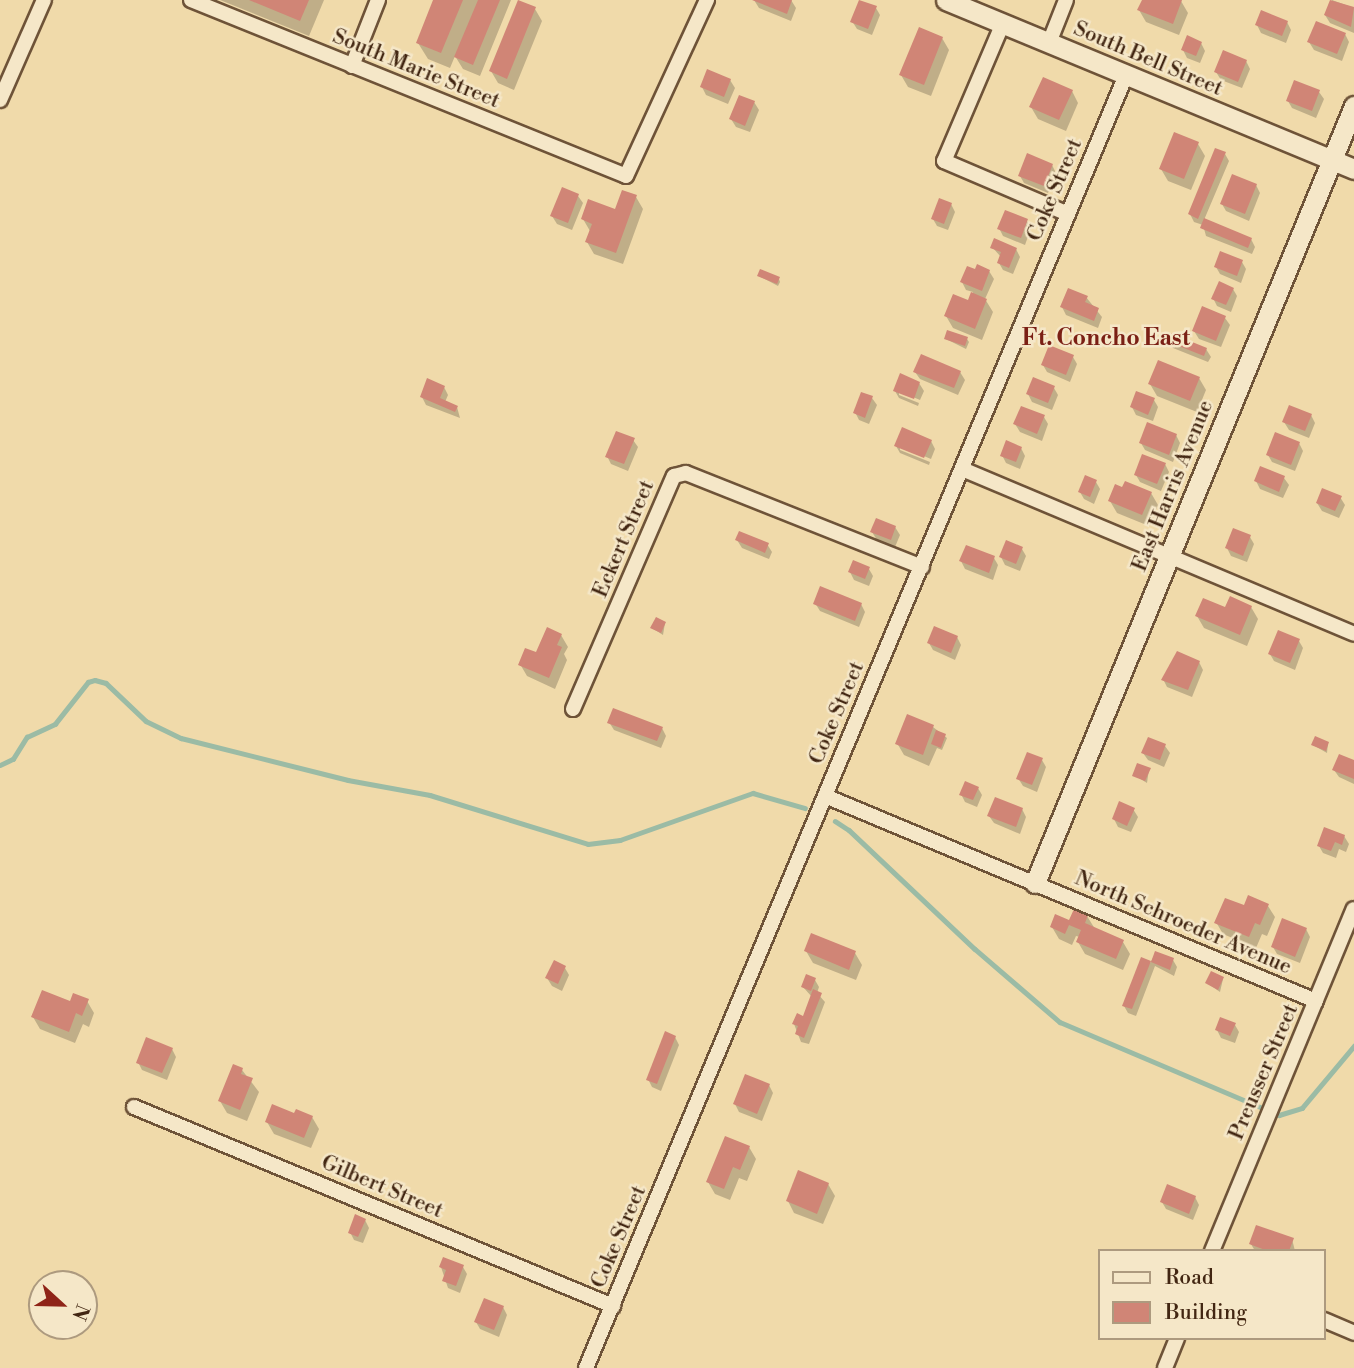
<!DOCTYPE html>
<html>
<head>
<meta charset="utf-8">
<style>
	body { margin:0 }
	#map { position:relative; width:1354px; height:1368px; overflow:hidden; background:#f0daaa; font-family:"Libre Bodoni",serif }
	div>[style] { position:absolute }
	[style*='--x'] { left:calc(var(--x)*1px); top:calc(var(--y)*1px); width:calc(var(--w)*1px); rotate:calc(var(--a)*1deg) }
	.shadow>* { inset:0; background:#0003 }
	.stream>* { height:4.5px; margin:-2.25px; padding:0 2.25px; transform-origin:2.25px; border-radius:2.25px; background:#9bbba5 }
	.building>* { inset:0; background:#d08576 }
	.roads { filter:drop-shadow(2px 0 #6e5338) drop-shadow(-2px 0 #6e5338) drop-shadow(0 2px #6e5338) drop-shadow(0 -2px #6e5338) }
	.street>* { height:14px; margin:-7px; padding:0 7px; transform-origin:7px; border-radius:7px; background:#f5e7c8 }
	.secondary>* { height:19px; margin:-9.5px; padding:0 9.5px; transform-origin:9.5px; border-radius:9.5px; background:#f5e7c8 }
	span { translate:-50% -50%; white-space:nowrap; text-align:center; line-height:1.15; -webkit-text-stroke:5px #f5e7c8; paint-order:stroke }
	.street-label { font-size:21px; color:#422612 }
	.neighbourhood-label { font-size:23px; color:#7a1f14; font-weight:700 }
	.legend { position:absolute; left:1098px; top:1249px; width:228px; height:91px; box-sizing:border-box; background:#f5e7c8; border:2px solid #ad9a7f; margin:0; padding:9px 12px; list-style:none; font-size:21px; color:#422612 }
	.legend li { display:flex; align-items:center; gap:14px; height:35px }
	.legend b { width:35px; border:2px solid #ad9a7f }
	.north { position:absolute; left:28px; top:1270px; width:70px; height:70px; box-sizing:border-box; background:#f5e7c8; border:2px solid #ad9a7f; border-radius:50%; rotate:112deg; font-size:19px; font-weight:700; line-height:28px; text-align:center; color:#422612 }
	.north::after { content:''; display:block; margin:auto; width:24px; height:32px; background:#8f2418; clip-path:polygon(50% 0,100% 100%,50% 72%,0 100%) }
</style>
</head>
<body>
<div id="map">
	<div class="shadow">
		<div style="clip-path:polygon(220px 0,324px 0,309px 36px)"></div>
		<div style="clip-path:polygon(435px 0,511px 0,480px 76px,463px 69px,455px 56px,450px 68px,428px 59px,418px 43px)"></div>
		<div style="clip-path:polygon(754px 0,791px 0,796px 8px,791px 21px,759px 8px)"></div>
		<div style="clip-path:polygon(1143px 0,1181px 1px,1188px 13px,1179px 35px,1146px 22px,1139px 10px)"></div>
		<div style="clip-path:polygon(1332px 0,1354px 8px,1354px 33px,1330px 23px,1325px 15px)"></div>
		<div style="clip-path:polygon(876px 8px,880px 15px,872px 35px,857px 29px,852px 21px)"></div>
		<div style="clip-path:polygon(535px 9px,542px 21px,514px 90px,498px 83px,491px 71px)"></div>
		<div style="clip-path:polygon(1287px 22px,1291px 30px,1286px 43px,1261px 33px,1257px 25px)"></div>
		<div style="clip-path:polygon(1345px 34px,1349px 42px,1342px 61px,1314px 50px,1309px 42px)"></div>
		<div style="clip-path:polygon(942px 38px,949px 50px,931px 96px,908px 87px,901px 75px)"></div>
		<div style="clip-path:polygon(1201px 43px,1205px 51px,1200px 63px,1187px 58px,1183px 50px)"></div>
		<div style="clip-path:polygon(1246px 61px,1250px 69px,1242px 88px,1221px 80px,1216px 72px)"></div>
		<div style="clip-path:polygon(730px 80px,735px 88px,728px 104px,706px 95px,702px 87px)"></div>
		<div style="clip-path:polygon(1072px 91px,1078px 103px,1066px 131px,1038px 119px,1031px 107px)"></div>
		<div style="clip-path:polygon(1319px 92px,1324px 99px,1316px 118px,1292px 108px,1288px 101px)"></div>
		<div style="clip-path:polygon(754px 102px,759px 110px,750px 132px,736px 127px,731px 119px)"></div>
		<div style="clip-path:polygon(1198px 144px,1205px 156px,1191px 190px,1168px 181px,1161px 169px)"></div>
		<div style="clip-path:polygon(1225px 154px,1229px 161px,1204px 220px,1251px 239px,1255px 247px,1252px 254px,1206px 236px,1203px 225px,1194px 222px,1190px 214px)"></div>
		<div style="clip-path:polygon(1052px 165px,1056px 173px,1048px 193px,1024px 183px,1020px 176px)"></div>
		<div style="clip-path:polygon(1256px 185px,1260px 193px,1249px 221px,1226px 211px,1222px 204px)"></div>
		<div style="clip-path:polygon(578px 196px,583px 203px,572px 230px,557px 224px,552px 216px)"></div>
		<div style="clip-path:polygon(636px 197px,643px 209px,623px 264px,594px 254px,587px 242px,590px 231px,583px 219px,616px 212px)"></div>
		<div style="clip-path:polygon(951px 204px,955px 212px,948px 230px,937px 226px,933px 219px)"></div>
		<div style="clip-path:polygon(1027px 221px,1031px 228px,1025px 245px,1003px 236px,999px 228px)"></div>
		<div style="clip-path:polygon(992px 247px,1016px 249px,1020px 257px,1013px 274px,1003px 270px,999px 263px,1001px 257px)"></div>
		<div style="clip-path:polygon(1242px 262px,1246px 269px,1241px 283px,1220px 274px,1216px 267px)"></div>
		<div style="clip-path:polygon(989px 271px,994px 279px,985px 299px,993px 312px,982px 340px,953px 328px,946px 316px,969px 302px,973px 292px,966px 290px,962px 282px)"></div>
		<div style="clip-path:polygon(759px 276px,779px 279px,780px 282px,778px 286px)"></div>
		<div style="clip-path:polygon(1233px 289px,1237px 296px,1231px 312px,1217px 306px,1213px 298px)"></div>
		<div style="clip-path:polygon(1086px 297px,1102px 317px,1098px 328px,1066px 315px,1062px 307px)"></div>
		<div style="clip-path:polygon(1225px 318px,1230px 325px,1221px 347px,1199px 339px,1194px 331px)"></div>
		<div style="clip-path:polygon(946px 339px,967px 339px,969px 342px,966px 349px)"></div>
		<div style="clip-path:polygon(1168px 341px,1206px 349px,1211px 357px,1208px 362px,1173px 348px)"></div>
		<div style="clip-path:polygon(1073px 357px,1077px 364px,1070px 382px,1047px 372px,1043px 365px)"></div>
		<div style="clip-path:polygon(915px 372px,960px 372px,965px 380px,958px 395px,920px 379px)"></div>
		<div style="clip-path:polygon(1199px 378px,1206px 390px,1197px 412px,1157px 396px,1150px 384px)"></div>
		<div style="clip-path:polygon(919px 383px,924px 391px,920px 400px,899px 391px,899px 395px,919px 403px,918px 406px,899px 398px,895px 391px)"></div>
		<div style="clip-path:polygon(444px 387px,448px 395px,445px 402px,457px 407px,460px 418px,426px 405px,422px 397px)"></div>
		<div style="clip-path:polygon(1054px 388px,1058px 395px,1052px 410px,1032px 402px,1028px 394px)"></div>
		<div style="clip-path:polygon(872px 398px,877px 405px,869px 424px,859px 420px,855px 412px)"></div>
		<div style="clip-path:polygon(1154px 400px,1158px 407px,1153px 421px,1136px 415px,1132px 407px)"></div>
		<div style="clip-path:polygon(1311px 415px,1315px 423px,1309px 438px,1289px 430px,1284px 422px)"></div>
		<div style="clip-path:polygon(1044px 417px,1048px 424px,1042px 441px,1020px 432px,1015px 424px)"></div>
		<div style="clip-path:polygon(1176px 435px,1180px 443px,1173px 462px,1145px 450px,1141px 443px)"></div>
		<div style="clip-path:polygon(633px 440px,638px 447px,628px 471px,611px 464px,607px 456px)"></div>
		<div style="clip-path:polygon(931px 441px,935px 449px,931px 459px,900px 446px,900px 450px,930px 462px,929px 465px,900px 453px,896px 446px)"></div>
		<div style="clip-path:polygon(1299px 443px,1303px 451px,1295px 471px,1272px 462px,1268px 455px)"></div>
		<div style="clip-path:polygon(1021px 448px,1025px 456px,1020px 469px,1006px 463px,1002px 455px)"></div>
		<div style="clip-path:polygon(1165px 464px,1169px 472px,1161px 491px,1140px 482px,1136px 475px)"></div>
		<div style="clip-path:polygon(1284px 478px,1289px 485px,1283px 498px,1260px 489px,1256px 481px)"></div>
		<div style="clip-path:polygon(1096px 482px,1100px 489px,1094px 504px,1084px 499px,1080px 492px)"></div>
		<div style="clip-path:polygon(1151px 493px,1158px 505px,1149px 526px,1117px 513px,1110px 501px)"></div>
		<div style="clip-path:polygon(1340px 497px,1345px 505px,1339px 518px,1322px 511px,1317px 503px)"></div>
		<div style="clip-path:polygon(895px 527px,900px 535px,895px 547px,877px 540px,872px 532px)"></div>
		<div style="clip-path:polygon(1250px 537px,1254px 544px,1247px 562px,1231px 556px,1227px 548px)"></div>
		<div style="clip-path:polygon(737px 540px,767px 544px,772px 552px,769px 559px,742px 548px)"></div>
		<div style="clip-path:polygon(1022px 549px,1026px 556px,1020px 571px,1005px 565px,1001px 557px)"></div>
		<div style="clip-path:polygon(994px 558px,998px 565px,993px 580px,965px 569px,961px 561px)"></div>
		<div style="clip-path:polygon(869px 569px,873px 576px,869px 586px,854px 580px,850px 572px)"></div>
		<div style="clip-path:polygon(815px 603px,861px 604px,865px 612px,859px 627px,820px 611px)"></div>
		<div style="clip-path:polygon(1251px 607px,1258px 619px,1247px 646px,1204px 628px,1197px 616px)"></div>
		<div style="clip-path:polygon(665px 623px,663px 635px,652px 628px)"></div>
		<div style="clip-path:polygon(561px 635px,568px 647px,564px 654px,567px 660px,555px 689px,527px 676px,520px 664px)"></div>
		<div style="clip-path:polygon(957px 637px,961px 645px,955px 660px,933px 650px,929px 643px)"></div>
		<div style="clip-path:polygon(1299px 641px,1303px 648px,1295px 670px,1274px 661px,1270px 654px)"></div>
		<div style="clip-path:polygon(1199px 662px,1203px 670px,1192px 697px,1167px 687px,1163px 679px)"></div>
		<div style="clip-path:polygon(609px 722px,662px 728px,666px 736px,661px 748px,614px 730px)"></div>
		<div style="clip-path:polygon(933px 727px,947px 738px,942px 750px,937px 748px,929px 766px,904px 755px,897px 743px)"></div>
		<div style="clip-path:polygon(1328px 743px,1327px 753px,1313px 745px)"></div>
		<div style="clip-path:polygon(1165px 746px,1170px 753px,1164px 767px,1148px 760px,1143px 753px)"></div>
		<div style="clip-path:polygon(1042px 760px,1046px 767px,1037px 792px,1023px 786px,1018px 778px)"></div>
		<div style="clip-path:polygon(1354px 761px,1354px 784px,1339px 777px,1334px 770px)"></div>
		<div style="clip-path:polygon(1149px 769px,1147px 783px,1134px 775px)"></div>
		<div style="clip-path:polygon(978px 788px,982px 795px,977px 807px,965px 802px,961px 794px)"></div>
		<div style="clip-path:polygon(1022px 809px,1026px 817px,1020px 834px,994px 823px,989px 816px)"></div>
		<div style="clip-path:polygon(1133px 809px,1138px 817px,1131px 832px,1118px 827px,1114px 819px)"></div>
		<div style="clip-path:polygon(1344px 836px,1349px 844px,1346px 852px,1339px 849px,1336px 858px,1323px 853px,1319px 846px)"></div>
		<div style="clip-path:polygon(1268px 906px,1275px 917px,1267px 936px,1262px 934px,1256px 948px,1223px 934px,1216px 922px)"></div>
		<div style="clip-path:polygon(1087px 916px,1095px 929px,1123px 942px,1130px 954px,1123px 970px,1085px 954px,1078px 942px,1080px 937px,1076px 936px,1072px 945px,1059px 939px,1052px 927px)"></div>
		<div style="clip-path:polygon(1306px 929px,1310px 937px,1300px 963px,1277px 954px,1273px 947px)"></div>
		<div style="clip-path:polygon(806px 951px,855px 953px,862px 965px,856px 980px,813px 963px)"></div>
		<div style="clip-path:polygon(1156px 953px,1173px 960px,1177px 967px,1174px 976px,1155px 966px,1136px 1016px,1128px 1013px,1124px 1006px)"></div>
		<div style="clip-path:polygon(565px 968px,569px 975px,562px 991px,552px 986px,547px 978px)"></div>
		<div style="clip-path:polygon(1223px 979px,1220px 992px,1207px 983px)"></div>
		<div style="clip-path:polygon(815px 980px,819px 987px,817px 993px,825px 1002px,809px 1044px,801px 1042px,794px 1024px,804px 1018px,812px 997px,803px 987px)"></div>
		<div style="clip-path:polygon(87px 1001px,94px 1013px,89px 1027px,83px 1024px,75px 1043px,40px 1029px,33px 1017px)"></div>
		<div style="clip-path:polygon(1235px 1025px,1239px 1032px,1235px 1043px,1221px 1038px,1217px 1030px)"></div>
		<div style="clip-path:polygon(675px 1037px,679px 1045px,661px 1091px,652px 1087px,648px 1079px)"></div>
		<div style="clip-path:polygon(172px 1049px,176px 1057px,167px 1080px,142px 1070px,138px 1062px)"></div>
		<div style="clip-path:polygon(242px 1070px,259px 1092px,247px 1121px,227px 1113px,220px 1101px)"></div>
		<div style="clip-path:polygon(769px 1085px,773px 1093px,762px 1121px,739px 1112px,735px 1104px)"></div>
		<div style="clip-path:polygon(295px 1116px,312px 1117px,319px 1129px,311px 1148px,274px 1134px,267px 1122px)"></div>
		<div style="clip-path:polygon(749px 1147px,756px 1159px,747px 1181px,739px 1178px,730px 1200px,715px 1194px,708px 1182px)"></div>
		<div style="clip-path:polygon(828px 1184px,835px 1196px,823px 1224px,794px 1213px,788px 1201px)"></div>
		<div style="clip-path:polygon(1195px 1197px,1199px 1205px,1193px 1220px,1166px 1209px,1162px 1202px)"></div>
		<div style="clip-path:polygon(365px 1220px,369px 1228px,363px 1243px,354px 1240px,350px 1232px)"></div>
		<div style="clip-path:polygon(1292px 1239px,1295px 1251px,1255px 1251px,1251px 1244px)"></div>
		<div style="clip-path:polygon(441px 1267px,463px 1267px,467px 1274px,460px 1293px,448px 1288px)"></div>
		<div style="clip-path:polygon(503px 1307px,507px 1315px,499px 1337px,480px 1329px,476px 1322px)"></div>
	</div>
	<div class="stream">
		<div style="--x:0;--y:765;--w:14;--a:-25"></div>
		<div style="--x:13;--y:759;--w:26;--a:-58"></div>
		<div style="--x:27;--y:737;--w:31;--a:-25"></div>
		<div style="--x:55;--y:724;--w:53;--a:-51.8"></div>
		<div style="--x:88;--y:682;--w:7;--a:-16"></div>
		<div style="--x:95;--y:680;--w:11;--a:15"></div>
		<div style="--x:106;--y:683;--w:55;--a:43.5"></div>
		<div style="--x:146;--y:721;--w:39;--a:26"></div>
		<div style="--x:181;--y:738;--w:172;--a:14.1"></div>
		<div style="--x:348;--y:780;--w:83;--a:10.4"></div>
		<div style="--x:430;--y:795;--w:165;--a:17.2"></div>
		<div style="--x:588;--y:844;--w:32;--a:-7"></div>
		<div style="--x:620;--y:840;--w:141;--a:-19.5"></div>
		<div style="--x:753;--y:793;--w:54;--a:16.1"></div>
		<div style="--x:835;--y:821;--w:17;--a:33"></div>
		<div style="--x:849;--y:830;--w:173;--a:43.4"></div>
		<div style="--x:975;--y:949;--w:112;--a:40.7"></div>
		<div style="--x:1060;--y:1022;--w:238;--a:23"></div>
		<div style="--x:1279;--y:1115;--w:24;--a:-17"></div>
		<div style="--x:1302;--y:1108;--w:81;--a:-50"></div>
	</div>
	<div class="building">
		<div style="clip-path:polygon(249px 0,309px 0,300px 21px)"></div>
		<div style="clip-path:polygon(433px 0,463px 0,441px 53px,416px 43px)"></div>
		<div style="clip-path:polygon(478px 0,500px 0,473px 65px,454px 57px)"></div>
		<div style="clip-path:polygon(518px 0,536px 7px,507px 79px,489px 71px)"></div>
		<div style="clip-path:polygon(752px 0,792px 0,787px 14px)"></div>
		<div style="clip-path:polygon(859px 0,877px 6px,868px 29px,850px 22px)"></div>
		<div style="clip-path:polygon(1142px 0,1182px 0,1173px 24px,1137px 10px)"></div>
		<div style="clip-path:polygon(1330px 0,1354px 7px,1351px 27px,1324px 15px)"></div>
		<div style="clip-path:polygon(1261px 10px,1288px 21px,1282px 36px,1255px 25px)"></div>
		<div style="clip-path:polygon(1316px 21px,1346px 33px,1337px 54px,1307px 42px)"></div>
		<div style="clip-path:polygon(919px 27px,943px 37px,924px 85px,899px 75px)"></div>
		<div style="clip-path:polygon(1187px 35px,1202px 42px,1196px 56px,1181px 50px)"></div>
		<div style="clip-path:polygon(1223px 50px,1247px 60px,1238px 82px,1214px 72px)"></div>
		<div style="clip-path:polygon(707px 69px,731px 79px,724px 97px,700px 87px)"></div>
		<div style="clip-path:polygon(1043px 77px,1073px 90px,1059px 120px,1029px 107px)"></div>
		<div style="clip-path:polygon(1294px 80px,1320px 90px,1312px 111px,1286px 101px)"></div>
		<div style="clip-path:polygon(739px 95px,755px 101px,745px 126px,729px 119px)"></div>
		<div style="clip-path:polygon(1174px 132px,1199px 142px,1184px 179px,1159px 169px)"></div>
		<div style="clip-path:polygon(1215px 148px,1226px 152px,1198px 219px,1188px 214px)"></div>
		<div style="clip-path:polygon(1027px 153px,1053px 164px,1044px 186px,1018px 176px)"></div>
		<div style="clip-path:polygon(1232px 174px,1257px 184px,1245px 214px,1220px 204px)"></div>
		<div style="clip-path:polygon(562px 187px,579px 194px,568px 223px,550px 216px)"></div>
		<div style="clip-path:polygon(622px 190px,637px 195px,616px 253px,585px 242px,592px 224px,581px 219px,588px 199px,615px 209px)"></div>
		<div style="clip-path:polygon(939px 198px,952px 203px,944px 224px,931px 219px)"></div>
		<div style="clip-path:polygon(1005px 210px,1028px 219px,1021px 238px,997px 229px)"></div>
		<div style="clip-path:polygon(1204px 218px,1252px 238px,1248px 248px,1200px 228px)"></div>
		<div style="clip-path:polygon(994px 238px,1017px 248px,1009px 268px,997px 263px,1001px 252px,990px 248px)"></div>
		<div style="clip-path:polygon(1220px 251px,1243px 260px,1237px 276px,1214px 267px)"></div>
		<div style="clip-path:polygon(977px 264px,990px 270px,982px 291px,960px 282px,967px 266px,975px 269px)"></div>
		<div style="clip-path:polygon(760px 269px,780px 277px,777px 284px,757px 276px)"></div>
		<div style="clip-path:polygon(1219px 281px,1234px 288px,1226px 305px,1211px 299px)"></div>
		<div style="clip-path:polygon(1068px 288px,1088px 296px,1085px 302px,1099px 308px,1094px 321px,1060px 307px)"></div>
		<div style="clip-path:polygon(971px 292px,987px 299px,975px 329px,944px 316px,953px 294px,968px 300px)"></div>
		<div style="clip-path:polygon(1202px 306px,1226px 316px,1216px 341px,1192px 331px)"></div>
		<div style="clip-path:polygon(947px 330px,968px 337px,965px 346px,944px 339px)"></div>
		<div style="clip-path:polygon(1170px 333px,1207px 348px,1204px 356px,1166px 341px)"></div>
		<div style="clip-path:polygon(1049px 345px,1074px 355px,1066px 375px,1041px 365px)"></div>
		<div style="clip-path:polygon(921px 354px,961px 371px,954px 388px,913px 372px)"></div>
		<div style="clip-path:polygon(1158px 360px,1200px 377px,1190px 401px,1148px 384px)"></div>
		<div style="clip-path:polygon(900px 373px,920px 382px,914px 399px,893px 391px)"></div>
		<div style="clip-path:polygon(1033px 377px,1055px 386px,1048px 403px,1026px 394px)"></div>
		<div style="clip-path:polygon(427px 378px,445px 386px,440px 398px,458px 406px,455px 412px,420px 397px)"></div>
		<div style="clip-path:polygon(1136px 391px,1155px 398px,1148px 415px,1130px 407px)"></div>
		<div style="clip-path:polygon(861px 392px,873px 396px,865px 418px,853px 413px)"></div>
		<div style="clip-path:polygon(1289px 405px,1312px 414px,1305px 431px,1282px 422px)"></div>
		<div style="clip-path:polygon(1021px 406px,1045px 415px,1037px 434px,1013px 424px)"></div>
		<div style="clip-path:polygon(1147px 422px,1177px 434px,1169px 455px,1139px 443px)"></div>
		<div style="clip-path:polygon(902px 427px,932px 440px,924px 458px,894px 446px)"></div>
		<div style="clip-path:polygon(616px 431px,635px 438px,624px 464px,605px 457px)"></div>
		<div style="clip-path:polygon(1275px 432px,1300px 442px,1291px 465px,1266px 455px)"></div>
		<div style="clip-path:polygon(1006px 440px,1022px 447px,1016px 462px,1000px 456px)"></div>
		<div style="clip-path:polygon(1142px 454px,1166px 463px,1157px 484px,1134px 475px)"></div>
		<div style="clip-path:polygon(1260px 466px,1285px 476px,1279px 492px,1254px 481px)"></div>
		<div style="clip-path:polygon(1085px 475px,1097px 480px,1090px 497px,1078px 492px)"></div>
		<div style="clip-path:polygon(1125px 481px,1152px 492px,1142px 515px,1108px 501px,1115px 484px,1122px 487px)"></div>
		<div style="clip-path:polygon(1322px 488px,1342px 496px,1335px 511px,1316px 503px)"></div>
		<div style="clip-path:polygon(876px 518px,896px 526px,891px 540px,870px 532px)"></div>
		<div style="clip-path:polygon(1233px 528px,1251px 535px,1243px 556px,1225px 548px)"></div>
		<div style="clip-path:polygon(739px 531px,769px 543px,765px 553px,735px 540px)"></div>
		<div style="clip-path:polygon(1006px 540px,1023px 547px,1016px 564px,999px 557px)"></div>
		<div style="clip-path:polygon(966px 545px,995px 556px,989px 573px,959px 561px)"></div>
		<div style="clip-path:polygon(853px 560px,870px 567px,865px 579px,848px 572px)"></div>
		<div style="clip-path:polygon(820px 586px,862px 603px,855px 621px,813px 604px)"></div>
		<div style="clip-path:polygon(1230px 596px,1252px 606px,1240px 635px,1195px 616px,1203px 598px,1225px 607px)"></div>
		<div style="clip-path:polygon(656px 617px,666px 622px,661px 633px,650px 628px)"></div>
		<div style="clip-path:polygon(934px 626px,958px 636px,951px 653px,927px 643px)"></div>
		<div style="clip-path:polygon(547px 627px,562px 634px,557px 645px,562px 647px,549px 678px,518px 665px,525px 648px,536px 652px)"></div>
		<div style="clip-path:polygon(1278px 630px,1300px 639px,1290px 663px,1268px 654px)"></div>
		<div style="clip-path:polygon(1177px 651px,1200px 661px,1188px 690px,1161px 680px)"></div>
		<div style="clip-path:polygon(613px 708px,663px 727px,657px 741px,607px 723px)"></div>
		<div style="clip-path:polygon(907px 714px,934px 725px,923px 755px,895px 744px)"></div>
		<div style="clip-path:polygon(936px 730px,946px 734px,941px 748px,931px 744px)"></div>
		<div style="clip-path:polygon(1315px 736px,1329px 742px,1326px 751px,1311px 745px)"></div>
		<div style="clip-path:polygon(1148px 737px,1166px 744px,1160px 760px,1141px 753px)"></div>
		<div style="clip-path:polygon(1027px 752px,1043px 758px,1032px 785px,1016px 779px)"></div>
		<div style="clip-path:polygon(1339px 754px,1354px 760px,1354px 779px,1332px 770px)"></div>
		<div style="clip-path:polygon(1137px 763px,1151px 768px,1145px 781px,1132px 776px)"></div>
		<div style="clip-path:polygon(965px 781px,979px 787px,973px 800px,959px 795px)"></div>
		<div style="clip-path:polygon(995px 797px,1023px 808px,1016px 827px,987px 816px)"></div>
		<div style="clip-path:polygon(1119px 801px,1135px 808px,1127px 826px,1112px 819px)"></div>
		<div style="clip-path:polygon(1324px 827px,1345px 835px,1342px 845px,1335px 842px,1331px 851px,1317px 846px)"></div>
		<div style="clip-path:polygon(1248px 895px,1269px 904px,1260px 925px,1255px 923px,1249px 937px,1214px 923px,1225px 898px,1244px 905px)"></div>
		<div style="clip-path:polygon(1074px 909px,1088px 915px,1085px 923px,1124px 940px,1116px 959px,1076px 942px,1081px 930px,1069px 925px,1065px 934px,1050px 927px,1055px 914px,1069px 920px)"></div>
		<div style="clip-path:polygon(1282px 918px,1307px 928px,1295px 957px,1271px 947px)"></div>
		<div style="clip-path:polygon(811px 933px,856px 951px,849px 970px,804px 951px)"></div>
		<div style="clip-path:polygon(1155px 951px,1174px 958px,1170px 970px,1151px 962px)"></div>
		<div style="clip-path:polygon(1141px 957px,1151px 961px,1132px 1009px,1122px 1006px)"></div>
		<div style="clip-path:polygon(554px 960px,566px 966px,558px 984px,545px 978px)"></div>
		<div style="clip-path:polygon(1211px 971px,1224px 977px,1218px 990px,1205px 983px)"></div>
		<div style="clip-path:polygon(806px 974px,816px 978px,811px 991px,801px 987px)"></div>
		<div style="clip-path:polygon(813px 989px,822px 993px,804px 1038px,795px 1034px,798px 1026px,792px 1024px,797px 1013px,803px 1016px)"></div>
		<div style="clip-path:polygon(42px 990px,70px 1001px,73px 993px,89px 999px,82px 1016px,76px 1013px,69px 1032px,31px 1017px)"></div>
		<div style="clip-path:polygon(1220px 1017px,1236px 1023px,1230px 1036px,1215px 1030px)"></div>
		<div style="clip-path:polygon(665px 1031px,676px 1036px,657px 1084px,646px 1080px)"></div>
		<div style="clip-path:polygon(146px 1037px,173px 1048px,162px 1073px,136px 1063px)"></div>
		<div style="clip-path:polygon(233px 1064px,243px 1068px,241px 1074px,253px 1078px,240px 1110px,218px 1101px)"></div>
		<div style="clip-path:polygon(745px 1074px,770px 1084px,757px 1114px,733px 1104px)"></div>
		<div style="clip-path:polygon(272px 1104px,294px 1113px,296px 1109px,313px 1116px,304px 1138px,265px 1122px)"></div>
		<div style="clip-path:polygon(725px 1136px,750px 1146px,740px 1170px,733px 1167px,724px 1189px,706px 1182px)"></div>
		<div style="clip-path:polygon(798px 1170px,829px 1183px,817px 1214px,786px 1201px)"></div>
		<div style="clip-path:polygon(1167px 1184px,1196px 1196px,1189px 1214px,1160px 1202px)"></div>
		<div style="clip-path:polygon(355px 1214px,366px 1219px,358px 1237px,348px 1233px)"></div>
		<div style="clip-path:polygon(1256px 1225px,1294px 1238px,1289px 1251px,1268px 1251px,1249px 1244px)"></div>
		<div style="clip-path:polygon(443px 1257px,464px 1265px,456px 1286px,442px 1281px,446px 1270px,439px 1267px)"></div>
		<div style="clip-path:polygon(484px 1298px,504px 1306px,494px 1330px,474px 1322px)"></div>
	</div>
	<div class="roads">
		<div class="street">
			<div style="--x:191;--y:0;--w:469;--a:22"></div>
			<div style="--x:626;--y:176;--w:194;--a:-65.3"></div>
			<div style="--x:1003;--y:23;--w:150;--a:113.1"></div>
			<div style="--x:944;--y:161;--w:135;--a:23.1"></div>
			<div style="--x:1049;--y:43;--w:46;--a:-68.4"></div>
			<div style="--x:352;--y:66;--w:71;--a:-68.5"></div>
			<div style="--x:0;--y:100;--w:109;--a:-66.3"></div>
			<div style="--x:962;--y:469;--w:425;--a:22.8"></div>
			<div style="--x:573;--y:709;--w:254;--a:-66.6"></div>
			<div style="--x:674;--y:476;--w:12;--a:-14"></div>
			<div style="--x:686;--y:473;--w:254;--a:21.7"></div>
			<div style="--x:825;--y:796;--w:532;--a:22.66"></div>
			<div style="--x:134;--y:1107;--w:519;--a:22.56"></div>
			<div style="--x:1212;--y:1251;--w:370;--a:-67.5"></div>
			<div style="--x:1324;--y:1320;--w:33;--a:23"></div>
			<div style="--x:586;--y:1368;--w:1401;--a:-67.33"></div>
			<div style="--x:1165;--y:1368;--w:32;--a:-68"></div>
		</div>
		<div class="secondary">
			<div style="--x:946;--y:0;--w:442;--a:22.5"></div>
			<div style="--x:1035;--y:883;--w:840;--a:-67.68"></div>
		</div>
	</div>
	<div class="street-label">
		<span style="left:1148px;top:59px;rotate:23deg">South Bell Street</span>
		<span style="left:416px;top:69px;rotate:22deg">South Marie Street</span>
		<span style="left:1055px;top:190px;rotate:-67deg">Coke Street</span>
		<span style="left:1173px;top:486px;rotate:-68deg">East Harris Avenue</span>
		<span style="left:624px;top:539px;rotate:-67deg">Eckert Street</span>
		<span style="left:837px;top:713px;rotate:-67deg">Coke Street</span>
		<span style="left:1183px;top:923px;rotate:23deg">North Schroeder Avenue</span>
		<span style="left:1264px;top:1072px;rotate:-67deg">Preusser Street</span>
		<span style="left:382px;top:1187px;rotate:23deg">Gilbert Street</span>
		<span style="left:619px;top:1237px;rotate:-67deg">Coke Street</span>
	</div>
	<div class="neighbourhood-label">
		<span style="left:1106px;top:338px">Ft. Concho East</span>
	</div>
	<ul class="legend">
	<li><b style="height:9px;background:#f5e7c8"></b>Road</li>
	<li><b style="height:19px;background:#d08576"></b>Building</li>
	</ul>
	<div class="north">N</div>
</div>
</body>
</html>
